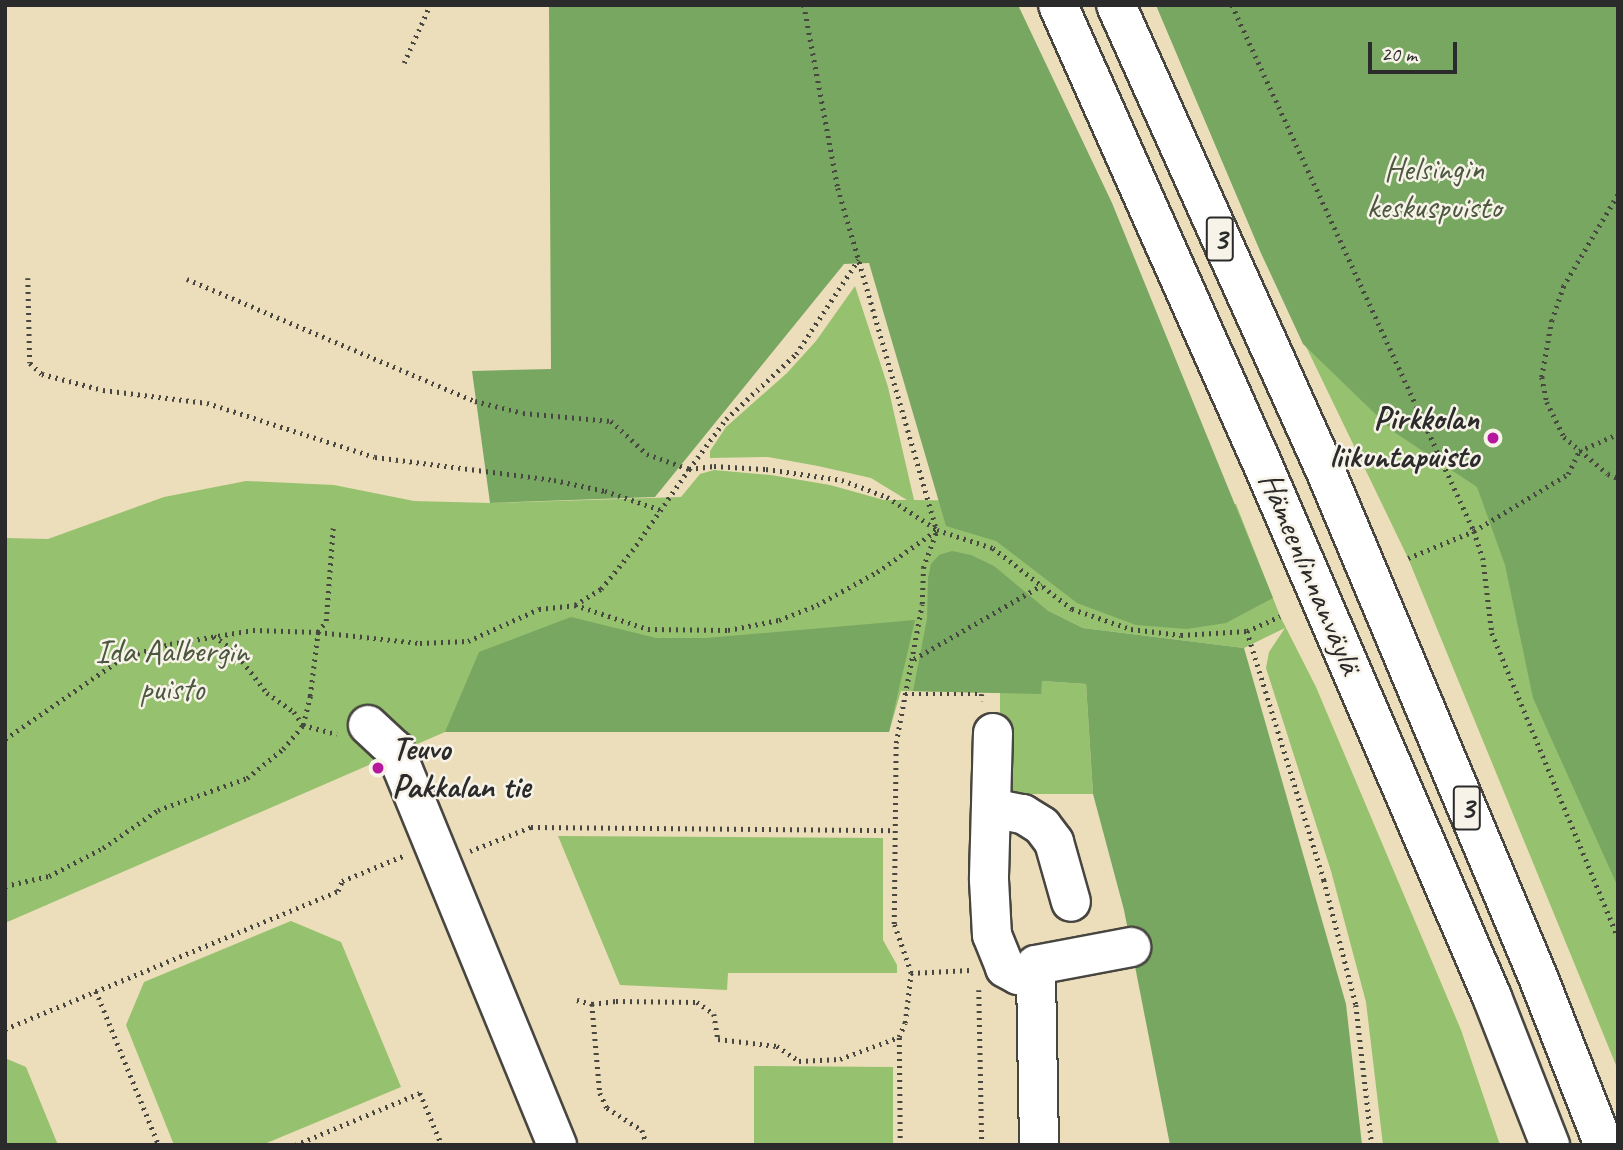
<!DOCTYPE html>
<html>
<head>
<meta charset="utf-8">
<style>
	body { margin:0 }
	#map { position:relative; width:1623px; height:1150px; overflow:hidden; background:#ecdeba; font-family:Caveat,sans-serif }
	div>[style] { position:absolute }
	[style*='--x'] { left:calc(var(--x)*1px); top:calc(var(--y)*1px); width:calc(var(--w)*1px); rotate:calc(var(--a)*1deg) }
	.green>* { inset:0; background:#96c16e }
	.forest>* { inset:0; background:#78a761 }
	.path>* { height:4.5px; margin-top:-2.25px; transform-origin:0; background:repeating-linear-gradient(90deg,#484640 0 2px,transparent 0 7px) }
	.roads { filter:drop-shadow(2px 0 #484640) drop-shadow(-2px 0 #484640) drop-shadow(0 2px #484640) drop-shadow(0 -2px #484640) }
	.minor>* { height:38px; margin:-19px; padding:0 19px; transform-origin:19px; border-radius:19px; background:#fff }
	.highway>* { height:38px; margin:-19px; padding:0 19px; transform-origin:19px; border-radius:19px; background:#fff }
	.dots>* { width:19px; height:19px; translate:-50% -50%; box-sizing:border-box; border:4px solid #f7f3e8; border-radius:50% }
	span { translate:-50% -50%; white-space:nowrap; text-align:center; line-height:1.15; -webkit-text-stroke:5px #f7f3e8; paint-order:stroke }
	.shield-label span { padding:2px 5px; background:#f7f3e8; border:2px solid; border-radius:5px; -webkit-text-stroke-width:0 }
	.shield-label { font-size:32px; color:#2b2b2b; font-weight:700 }
	.park-label { font-size:33px; color:#4b583f }
	.poi-label { font-size:33px; color:#2b2b2b; font-weight:700 }
	.right { translate:-100% -50%; text-align:right }
	.left { translate:0 -50%; text-align:left }
	.street-label { font-size:33px; color:#2b2b2b }
	.frame { position:absolute; inset:0; border:7px solid #2b2b2b; pointer-events:none }
	.scale { position:absolute; left:1368px; top:42px; width:89px; height:32px; box-sizing:border-box; border:4px solid #2b2b2b; border-top:0; padding-left:9px; font-size:21px; line-height:24px; white-space:nowrap; color:#2b2b2b; -webkit-text-stroke:5px #f7f3e8; paint-order:stroke }
</style>
</head>
<body>
<div id="map">
	<div class="green">
		<div style="clip-path:polygon(1156px 5px,1618px 5px,1618px 1070px,1408px 558px,1261px 253px)"></div>
		<div style="clip-path:polygon(855px 286px,888px 387px,914px 500px,1236px 504px,1280px 616px,1316px 687px,1461px 1030px,1500px 1145px,1383px 1145px,1366px 1002px,1331px 871px,1266px 668px,1269px 652px,1285px 628px,1244px 648px,1083px 628px,1047px 610px,1043px 681px,1086px 684px,1093px 794px,1000px 794px,1000px 693px,901px 691px,889px 732px,445px 732px,5px 923px,5px 538px,48px 539px,164px 497px,246px 481px,334px 485px,414px 501px,490px 503px,681px 497px,700px 474px,714px 470px,771px 475px,830px 485px,884px 500px,907px 500px,871px 478px,818px 466px,768px 457px,710px 458px,710px 451px,726px 427px,787px 373px,816px 341px)"></div>
		<div style="clip-path:polygon(558px 836px,883px 838px,883px 940px,897px 965px,897px 973px,728px 973px,727px 990px,620px 985px)"></div>
		<div style="clip-path:polygon(291px 921px,341px 942px,401px 1087px,262px 1145px,174px 1145px,126px 1025px,144px 982px)"></div>
		<div style="clip-path:polygon(5px 1058px,26px 1067px,58px 1145px,5px 1145px)"></div>
		<div style="clip-path:polygon(754px 1066px,893px 1067px,893px 1145px,754px 1145px)"></div>
	</div>
	<div class="forest">
		<div style="clip-path:polygon(549px 5px,1018px 5px,1112px 203px,1273px 598px,1226px 623px,1187px 629px,1136px 625px,1077px 603px,996px 541px,946px 526px,869px 263px,844px 264px,655px 497px,490px 503px,472px 371px,551px 369px)"></div>
		<div style="clip-path:polygon(1156px 5px,1618px 5px,1618px 887px,1533px 698px,1505px 565px,1477px 487px,1394px 432px,1303px 344px,1261px 253px)"></div>
		<div style="clip-path:polygon(952px 551px,971px 555px,994px 566px,1047px 610px,1083px 628px,1244px 648px,1346px 1004px,1362px 1145px,1170px 1145px,1124px 910px,1093px 794px,1086px 684px,1042px 681px,1041px 694px,913px 691px,927px 619px,928px 578px,931px 564px,939px 555px)"></div>
		<div style="clip-path:polygon(571px 617px,656px 638px,706px 638px,915px 620px,889px 732px,445px 732px,479px 652px)"></div>
	</div>
	<div class="path">
		<div style="--x:804;--y:5;--w:186;--a:79.5"></div>
		<div style="--x:838;--y:188;--w:356;--a:73.9"></div>
		<div style="--x:937;--y:530;--w:59;--a:17.8"></div>
		<div style="--x:993;--y:548;--w:100;--a:37.7"></div>
		<div style="--x:1072;--y:609;--w:62;--a:18.7"></div>
		<div style="--x:1131;--y:629;--w:50;--a:6.8"></div>
		<div style="--x:1181;--y:635;--w:66;--a:-3.5"></div>
		<div style="--x:1247;--y:631;--w:36;--a:-24"></div>
		<div style="--x:1232;--y:5;--w:579;--a:65.29"></div>
		<div style="--x:1474;--y:531;--w:28;--a:72"></div>
		<div style="--x:1483;--y:558;--w:76;--a:83.2"></div>
		<div style="--x:1492;--y:633;--w:329;--a:67.5"></div>
		<div style="--x:404;--y:63;--w:64;--a:-65.9"></div>
		<div style="--x:1618;--y:195;--w:106;--a:120.7"></div>
		<div style="--x:1564;--y:286;--w:36;--a:109"></div>
		<div style="--x:1552;--y:320;--w:58;--a:100"></div>
		<div style="--x:1542;--y:377;--w:25;--a:79"></div>
		<div style="--x:1547;--y:402;--w:39;--a:64"></div>
		<div style="--x:1564;--y:437;--w:57;--a:40.1"></div>
		<div style="--x:1608;--y:474;--w:11;--a:22"></div>
		<div style="--x:28;--y:278;--w:85;--a:88.7"></div>
		<div style="--x:30;--y:363;--w:16;--a:43"></div>
		<div style="--x:42;--y:374;--w:63;--a:14.7"></div>
		<div style="--x:103;--y:390;--w:105;--a:7.1"></div>
		<div style="--x:207;--y:403;--w:176;--a:17.8"></div>
		<div style="--x:375;--y:457;--w:180;--a:7.3"></div>
		<div style="--x:554;--y:480;--w:52;--a:12.2"></div>
		<div style="--x:605;--y:491;--w:59;--a:18.7"></div>
		<div style="--x:187;--y:279;--w:313;--a:23"></div>
		<div style="--x:475;--y:401;--w:49;--a:14"></div>
		<div style="--x:523;--y:413;--w:88;--a:5.2"></div>
		<div style="--x:611;--y:421;--w:49;--a:42.5"></div>
		<div style="--x:647;--y:454;--w:45;--a:19.7"></div>
		<div style="--x:689;--y:469;--w:62;--a:-53.5"></div>
		<div style="--x:726;--y:419;--w:96;--a:-42.9"></div>
		<div style="--x:796;--y:354;--w:113;--a:-56.6"></div>
		<div style="--x:1408;--y:558;--w:71;--a:-22.2"></div>
		<div style="--x:1474;--y:531;--w:110;--a:-31.2"></div>
		<div style="--x:1568;--y:474;--w:25;--a:-64"></div>
		<div style="--x:1579;--y:451;--w:43;--a:-23.6"></div>
		<div style="--x:575;--y:605;--w:31;--a:-32"></div>
		<div style="--x:601;--y:589;--w:49;--a:-50.8"></div>
		<div style="--x:632;--y:551;--w:100;--a:-55.2"></div>
		<div style="--x:689;--y:469;--w:25;--a:-7"></div>
		<div style="--x:714;--y:466;--w:52;--a:3.3"></div>
		<div style="--x:766;--y:469;--w:77;--a:8.2"></div>
		<div style="--x:842;--y:480;--w:48;--a:20.7"></div>
		<div style="--x:887;--y:497;--w:59;--a:33.1"></div>
		<div style="--x:1247;--y:631;--w:261;--a:72.8"></div>
		<div style="--x:1324;--y:880;--w:129;--a:75.6"></div>
		<div style="--x:1356;--y:1005;--w:141;--a:83.5"></div>
		<div style="--x:214;--y:636;--w:24;--a:35"></div>
		<div style="--x:234;--y:650;--w:54;--a:52.5"></div>
		<div style="--x:267;--y:693;--w:33;--a:35"></div>
		<div style="--x:294;--y:712;--w:16;--a:55"></div>
		<div style="--x:303;--y:725;--w:35;--a:15"></div>
		<div style="--x:914;--y:659;--w:148;--a:-30"></div>
		<div style="--x:905;--y:694;--w:77;--a:0"></div>
		<div style="--x:982;--y:694;--w:7;--a:98"></div>
		<div style="--x:5;--y:739;--w:145;--a:-34.6"></div>
		<div style="--x:124;--y:657;--w:48;--a:-15.8"></div>
		<div style="--x:170;--y:644;--w:84;--a:-9.6"></div>
		<div style="--x:253;--y:630;--w:65;--a:1.8"></div>
		<div style="--x:318;--y:632;--w:103;--a:6.2"></div>
		<div style="--x:420;--y:643;--w:48;--a:-2.4"></div>
		<div style="--x:468;--y:641;--w:78;--a:-24.3"></div>
		<div style="--x:539;--y:609;--w:36;--a:-6"></div>
		<div style="--x:575;--y:605;--w:77;--a:18.2"></div>
		<div style="--x:648;--y:629;--w:80;--a:0.7"></div>
		<div style="--x:728;--y:630;--w:52;--a:-11.1"></div>
		<div style="--x:779;--y:620;--w:41;--a:-21.5"></div>
		<div style="--x:817;--y:605;--w:68;--a:-28.8"></div>
		<div style="--x:877;--y:572;--w:73;--a:-35"></div>
		<div style="--x:470;--y:851;--w:66;--a:-21.5"></div>
		<div style="--x:531;--y:827;--w:364;--a:0.5"></div>
		<div style="--x:5;--y:886;--w:45;--a:-12.8"></div>
		<div style="--x:49;--y:876;--w:61;--a:-27.4"></div>
		<div style="--x:103;--y:848;--w:67;--a:-34.6"></div>
		<div style="--x:158;--y:810;--w:95;--a:-19.8"></div>
		<div style="--x:247;--y:778;--w:46;--a:-38.9"></div>
		<div style="--x:283;--y:749;--w:31;--a:-50"></div>
		<div style="--x:303;--y:725;--w:30;--a:-76"></div>
		<div style="--x:310;--y:696;--w:64;--a:-82.9"></div>
		<div style="--x:318;--y:632;--w:14;--a:-54"></div>
		<div style="--x:326;--y:621;--w:93;--a:-85.7"></div>
		<div style="--x:911;--y:973;--w:59;--a:-2.9"></div>
		<div style="--x:979;--y:990;--w:155;--a:88.9"></div>
		<div style="--x:96;--y:991;--w:166;--a:67.8"></div>
		<div style="--x:577;--y:1000;--w:16;--a:15"></div>
		<div style="--x:592;--y:1004;--w:89;--a:84.9"></div>
		<div style="--x:600;--y:1093;--w:17;--a:65"></div>
		<div style="--x:607;--y:1108;--w:41;--a:32.2"></div>
		<div style="--x:642;--y:1130;--w:16;--a:72"></div>
		<div style="--x:592;--y:1004;--w:24;--a:-7"></div>
		<div style="--x:616;--y:1001;--w:81;--a:0.7"></div>
		<div style="--x:697;--y:1002;--w:21;--a:35"></div>
		<div style="--x:714;--y:1014;--w:25;--a:81"></div>
		<div style="--x:718;--y:1039;--w:59;--a:6.8"></div>
		<div style="--x:777;--y:1046;--w:27;--a:34"></div>
		<div style="--x:799;--y:1061;--w:41;--a:-2.8"></div>
		<div style="--x:840;--y:1059;--w:63;--a:-20.4"></div>
		<div style="--x:5;--y:1029;--w:360;--a:-22.5"></div>
		<div style="--x:338;--y:891;--w:11;--a:-68"></div>
		<div style="--x:342;--y:881;--w:66;--a:-22.3"></div>
		<div style="--x:295;--y:1145;--w:135;--a:-22.6"></div>
		<div style="--x:420;--y:1093;--w:56;--a:67.1"></div>
		<div style="--x:900;--y:1145;--w:108;--a:-90.5"></div>
		<div style="--x:899;--y:1037;--w:15;--a:-67"></div>
		<div style="--x:905;--y:1023;--w:50;--a:-83.2"></div>
		<div style="--x:911;--y:973;--w:52;--a:-109.1"></div>
		<div style="--x:894;--y:924;--w:181;--a:-89.4"></div>
		<div style="--x:896;--y:743;--w:141;--a:-79.4"></div>
		<div style="--x:922;--y:604;--w:36;--a:-88"></div>
		<div style="--x:923;--y:568;--w:40;--a:-69.8"></div>
	</div>
	<div class="roads">
		<div class="minor">
			<div style="--x:368;--y:725;--w:37;--a:43"></div>
			<div style="--x:395;--y:750;--w:427;--a:67.7"></div>
			<div style="--x:993;--y:733;--w:147;--a:91.6"></div>
			<div style="--x:989;--y:880;--w:55;--a:86.9"></div>
			<div style="--x:992;--y:935;--w:35;--a:68"></div>
			<div style="--x:1005;--y:968;--w:15;--a:28"></div>
			<div style="--x:1018;--y:975;--w:16;--a:7"></div>
			<div style="--x:991;--y:808;--w:33;--a:11"></div>
			<div style="--x:1023;--y:814;--w:22;--a:32"></div>
			<div style="--x:1042;--y:826;--w:20;--a:53"></div>
			<div style="--x:1054;--y:842;--w:62;--a:74.2"></div>
			<div style="--x:1039;--y:1145;--w:180;--a:-91"></div>
			<div style="--x:1036;--y:965;--w:97;--a:-10.7"></div>
		</div>
		<div class="highway">
			<div style="--x:1058;--y:5;--w:494;--a:66"></div>
			<div style="--x:1259;--y:456;--w:589;--a:66.7"></div>
			<div style="--x:1492;--y:997;--w:159;--a:68.6"></div>
			<div style="--x:1116;--y:5;--w:512;--a:65.79"></div>
			<div style="--x:1326;--y:472;--w:548;--a:67.23"></div>
			<div style="--x:1538;--y:977;--w:180;--a:68.6"></div>
		</div>
	</div>
	<div class="dots">
		<div style="left:1493px;top:438px;background:#b5179e"></div>
		<div style="left:378px;top:768px;background:#b5179e"></div>
	</div>
	<div class="shield-label">
		<span style="left:1220px;top:239px">3</span>
		<span style="left:1467px;top:808px">3</span>
	</div>
	<div class="park-label">
		<span style="left:1434px;top:189px">Helsingin<br>keskuspuisto</span>
		<span style="left:172px;top:671px">Ida Aalbergin<br>puisto</span>
	</div>
	<div class="poi-label">
		<span class="right" style="left:1479px;top:438px">Pirkkolan<br>liikuntapuisto</span>
		<span class="left" style="left:392px;top:768px">Teuvo<br>Pakkalan tie</span>
	</div>
	<div class="street-label">
		<span style="left:1310px;top:573px;rotate:67deg">Hämeenlinnanväylä</span>
	</div>
	<div class="frame"></div>
	<div class="scale">20 m</div>
</div>
</body>
</html>
